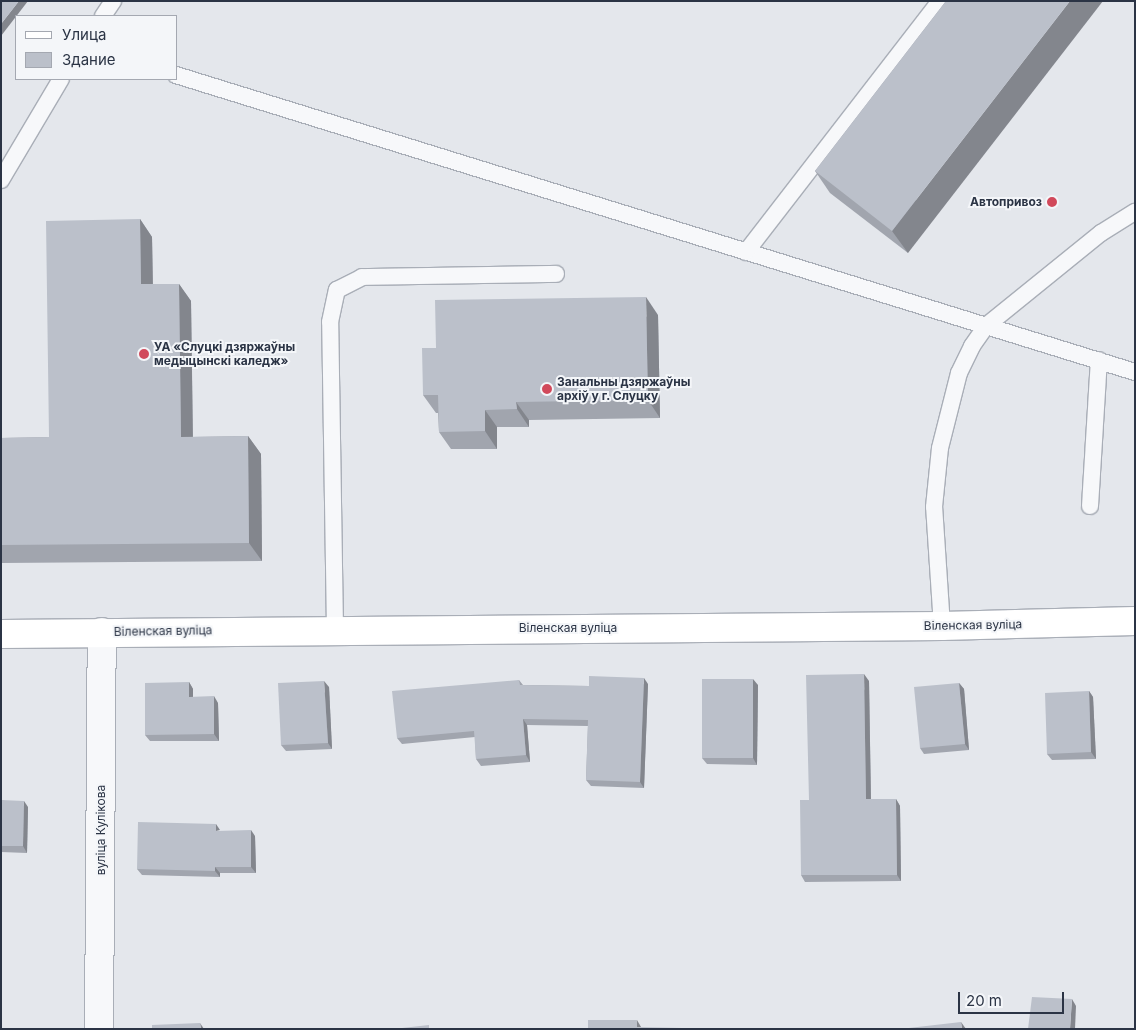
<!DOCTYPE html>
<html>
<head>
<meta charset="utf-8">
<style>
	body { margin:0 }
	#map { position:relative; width:1136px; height:1030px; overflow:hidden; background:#e4e7ec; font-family:Inter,sans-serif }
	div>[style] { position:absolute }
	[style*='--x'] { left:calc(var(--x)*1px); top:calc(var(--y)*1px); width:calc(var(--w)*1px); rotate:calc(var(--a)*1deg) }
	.roads { filter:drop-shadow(1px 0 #a9aeb7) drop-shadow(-1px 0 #a9aeb7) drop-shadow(0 1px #a9aeb7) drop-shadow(0 -1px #a9aeb7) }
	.lane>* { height:16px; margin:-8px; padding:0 8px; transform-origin:8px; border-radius:8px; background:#f7f8fa }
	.street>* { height:28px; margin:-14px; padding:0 14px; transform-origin:14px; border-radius:14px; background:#f7f8fa }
	.secondary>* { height:28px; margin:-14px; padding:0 14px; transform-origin:14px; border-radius:14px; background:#fff }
	.wall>* { inset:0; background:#a1a5ae }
	.shaded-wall>* { inset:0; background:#83868d }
	.building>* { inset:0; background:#bbc0ca }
	.dots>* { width:14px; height:14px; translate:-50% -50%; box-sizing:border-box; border:2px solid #f4f6f9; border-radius:50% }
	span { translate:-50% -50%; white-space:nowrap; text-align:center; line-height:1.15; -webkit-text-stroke:4px #f4f6f9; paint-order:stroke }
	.poi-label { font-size:12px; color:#2b3445; font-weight:700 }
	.right { translate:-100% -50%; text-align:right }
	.left { translate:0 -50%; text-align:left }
	.street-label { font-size:12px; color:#2b3445 }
	.frame { position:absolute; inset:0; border:2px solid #2b3445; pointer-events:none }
	.legend { position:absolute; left:15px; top:15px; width:162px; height:65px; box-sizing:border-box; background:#f4f6f9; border:1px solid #a4a8b1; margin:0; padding:6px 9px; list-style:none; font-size:15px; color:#2b3445 }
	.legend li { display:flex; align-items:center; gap:10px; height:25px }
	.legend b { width:25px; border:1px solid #a4a8b1 }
	.scale { position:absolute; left:958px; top:992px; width:106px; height:22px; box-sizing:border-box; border:2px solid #2b3445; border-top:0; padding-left:6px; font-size:15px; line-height:18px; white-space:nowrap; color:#2b3445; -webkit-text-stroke:4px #f4f6f9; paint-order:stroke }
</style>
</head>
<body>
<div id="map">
	<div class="roads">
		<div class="lane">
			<div style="--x:103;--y:16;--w:18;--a:-56"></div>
			<div style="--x:176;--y:75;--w:1004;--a:17.21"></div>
			<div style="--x:1;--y:180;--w:117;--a:-59.3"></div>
			<div style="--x:746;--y:252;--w:317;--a:-52.3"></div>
			<div style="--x:1090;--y:506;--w:146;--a:-86.5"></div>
			<div style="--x:942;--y:626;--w:119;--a:-93.8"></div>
			<div style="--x:934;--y:507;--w:59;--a:-84.2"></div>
			<div style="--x:940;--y:448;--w:77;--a:-75.8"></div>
			<div style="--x:959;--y:373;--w:30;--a:-64"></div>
			<div style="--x:972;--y:346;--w:24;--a:-55"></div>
			<div style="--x:986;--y:326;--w:148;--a:-39"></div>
			<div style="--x:1101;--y:233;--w:40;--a:-32"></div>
			<div style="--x:335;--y:629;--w:307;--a:-90.9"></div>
			<div style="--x:330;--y:322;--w:33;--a:-78"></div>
			<div style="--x:337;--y:290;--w:28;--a:-27"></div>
			<div style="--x:362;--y:277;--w:194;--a:-0.9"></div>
		</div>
		<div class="street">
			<div style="--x:99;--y:1029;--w:397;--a:-89.6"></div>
		</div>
		<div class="secondary">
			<div style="--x:1;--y:634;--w:941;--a:-0.49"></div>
			<div style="--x:942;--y:626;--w:193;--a:-1.5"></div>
		</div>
	</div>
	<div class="wall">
		<div style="clip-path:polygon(946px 1px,908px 253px,830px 193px,815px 171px)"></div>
		<div style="clip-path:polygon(140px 219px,152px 237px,153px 284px,179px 284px,191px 301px,193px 437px,248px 436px,261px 454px,262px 561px,1px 563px,1px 438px,49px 437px)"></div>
		<div style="clip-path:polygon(658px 315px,660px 418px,529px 420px,529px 427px,497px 427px,497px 449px,451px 449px,439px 432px,438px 413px,436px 413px,423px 395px,436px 348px)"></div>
		<div style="clip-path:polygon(519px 680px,523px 685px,589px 686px,648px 684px,644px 788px,591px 786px,586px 780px,588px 726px,527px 725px,530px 762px,481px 766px,476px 759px,475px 737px,402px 744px,397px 738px)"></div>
		<div style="clip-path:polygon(869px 681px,871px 799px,896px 799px,900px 806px,901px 881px,805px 882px,801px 875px,809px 800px)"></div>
		<div style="clip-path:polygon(189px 682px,193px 689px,193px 697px,218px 703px,219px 741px,150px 741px,145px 735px)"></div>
		<div style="clip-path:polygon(959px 683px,964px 689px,969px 750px,924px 754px,920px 748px)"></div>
		<div style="clip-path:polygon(758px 685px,757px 765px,707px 764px,702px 758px)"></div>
		<div style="clip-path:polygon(329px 687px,332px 749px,286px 751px,281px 745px)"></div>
		<div style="clip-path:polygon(1089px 691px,1093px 697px,1096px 759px,1052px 760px,1047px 754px)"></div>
		<div style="clip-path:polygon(1px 800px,28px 807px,27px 853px,1px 852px)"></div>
		<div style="clip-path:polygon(220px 831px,255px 836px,256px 873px,220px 873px,220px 877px,142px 875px,137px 869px)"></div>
	</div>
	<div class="shaded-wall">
		<div style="clip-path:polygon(19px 1px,28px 1px,1px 36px,1px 24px)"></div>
		<div style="clip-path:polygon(1070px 1px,1103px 1px,908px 253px,892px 231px)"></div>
		<div style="clip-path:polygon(140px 219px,152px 237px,153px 301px,141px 284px)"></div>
		<div style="clip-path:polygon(179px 284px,191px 301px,193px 455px,181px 437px)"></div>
		<div style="clip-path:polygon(646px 297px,658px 315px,660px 418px,648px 400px)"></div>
		<div style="clip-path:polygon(516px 402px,529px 420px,529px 427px,517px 409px)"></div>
		<div style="clip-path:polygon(485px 410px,497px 427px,497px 449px,485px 431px)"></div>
		<div style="clip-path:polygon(248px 436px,261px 454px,262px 561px,249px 543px)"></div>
		<div style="clip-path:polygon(864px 674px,869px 681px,871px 806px,866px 799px)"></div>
		<div style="clip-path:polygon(644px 678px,648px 684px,644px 788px,640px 782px)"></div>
		<div style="clip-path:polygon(753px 679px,758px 685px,757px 765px,753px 758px)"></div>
		<div style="clip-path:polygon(324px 681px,329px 687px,332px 749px,328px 743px)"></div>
		<div style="clip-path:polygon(189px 682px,193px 689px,193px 703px,189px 697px)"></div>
		<div style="clip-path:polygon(959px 683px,964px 689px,969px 750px,965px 744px)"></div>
		<div style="clip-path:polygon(1089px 691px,1093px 697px,1096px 759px,1091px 752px)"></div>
		<div style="clip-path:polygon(214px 696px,218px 703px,219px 741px,214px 734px)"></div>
		<div style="clip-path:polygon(523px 719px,527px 725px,530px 762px,526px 755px)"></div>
		<div style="clip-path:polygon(896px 799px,900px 806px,901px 881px,897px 875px)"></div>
		<div style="clip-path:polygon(24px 801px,28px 807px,27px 853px,23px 846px)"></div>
		<div style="clip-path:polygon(216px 824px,220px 830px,216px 831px)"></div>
		<div style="clip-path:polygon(251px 830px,255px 836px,256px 873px,251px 867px)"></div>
		<div style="clip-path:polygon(215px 867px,220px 873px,220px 877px,215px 871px)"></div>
		<div style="clip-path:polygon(1072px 999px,1076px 1006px,1075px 1029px,1070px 1029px)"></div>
		<div style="clip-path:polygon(637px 1020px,641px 1027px,637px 1027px)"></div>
		<div style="clip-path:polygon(961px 1022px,966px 1029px,962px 1029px)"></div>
		<div style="clip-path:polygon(200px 1023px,204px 1029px,201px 1029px)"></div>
	</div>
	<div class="building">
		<div style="clip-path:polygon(1px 1px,19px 1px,1px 24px)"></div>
		<div style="clip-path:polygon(946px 1px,1070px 1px,892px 231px,815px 171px)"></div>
		<div style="clip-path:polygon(140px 219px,141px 284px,179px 284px,181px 437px,248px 436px,249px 543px,1px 545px,1px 438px,49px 437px,46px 221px)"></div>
		<div style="clip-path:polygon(646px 297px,648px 400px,516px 402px,517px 409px,485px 410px,485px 431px,439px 432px,438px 395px,423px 395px,422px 348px,436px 348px,435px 300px)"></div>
		<div style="clip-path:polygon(864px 674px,866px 799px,896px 799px,897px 875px,801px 875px,800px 800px,809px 800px,806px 675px)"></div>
		<div style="clip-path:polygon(589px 676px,644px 678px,640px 782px,586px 780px,588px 720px,523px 719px,526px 755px,476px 759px,474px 731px,397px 738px,392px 691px,519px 680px,520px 685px,589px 686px)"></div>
		<div style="clip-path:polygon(702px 679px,753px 679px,753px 758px,702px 758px)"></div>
		<div style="clip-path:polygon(324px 681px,328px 743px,281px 745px,278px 683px)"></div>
		<div style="clip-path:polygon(189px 682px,189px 697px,214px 696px,214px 734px,145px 735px,145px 683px)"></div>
		<div style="clip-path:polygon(959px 683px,965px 744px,920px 748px,914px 687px)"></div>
		<div style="clip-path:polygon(1089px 691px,1091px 752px,1047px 754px,1045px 693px)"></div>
		<div style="clip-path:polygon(1px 800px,24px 801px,23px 846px,1px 846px)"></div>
		<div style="clip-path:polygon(138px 822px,216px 824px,216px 831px,251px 830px,251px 867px,215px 867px,215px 871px,137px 869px)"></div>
		<div style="clip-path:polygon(1032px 997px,1072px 999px,1070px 1029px,1028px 1029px)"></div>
		<div style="clip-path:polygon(588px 1020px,637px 1020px,637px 1027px,727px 1029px,588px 1029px)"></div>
		<div style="clip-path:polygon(961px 1022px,962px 1029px,900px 1029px)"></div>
		<div style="clip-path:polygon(200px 1023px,201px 1029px,152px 1029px,152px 1025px)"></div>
		<div style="clip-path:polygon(429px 1025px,429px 1029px,393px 1029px)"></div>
	</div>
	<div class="dots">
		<div style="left:1052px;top:202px;background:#d1495b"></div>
		<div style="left:144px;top:354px;background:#d1495b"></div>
		<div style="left:547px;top:389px;background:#d1495b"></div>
	</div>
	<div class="poi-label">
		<span class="right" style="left:1042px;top:202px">Автопривоз</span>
		<span class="left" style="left:154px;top:354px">УА «Слуцкі дзяржаўны<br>медыцынскі каледж»</span>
		<span class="left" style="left:557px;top:389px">Занальны дзяржаўны<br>архіў у г. Слуцку</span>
	</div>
	<div class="street-label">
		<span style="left:973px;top:625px;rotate:-1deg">Віленская вуліца</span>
		<span style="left:568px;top:628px">Віленская вуліца</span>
		<span style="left:163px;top:631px;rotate:-1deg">Віленская вуліца</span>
		<span style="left:101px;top:830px;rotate:-90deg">вуліца Кулікова</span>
	</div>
	<div class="frame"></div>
	<ul class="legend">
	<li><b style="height:6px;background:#fff"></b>Улица</li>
	<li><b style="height:14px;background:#bbc0ca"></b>Здание</li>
	</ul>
	<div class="scale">20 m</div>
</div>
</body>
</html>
